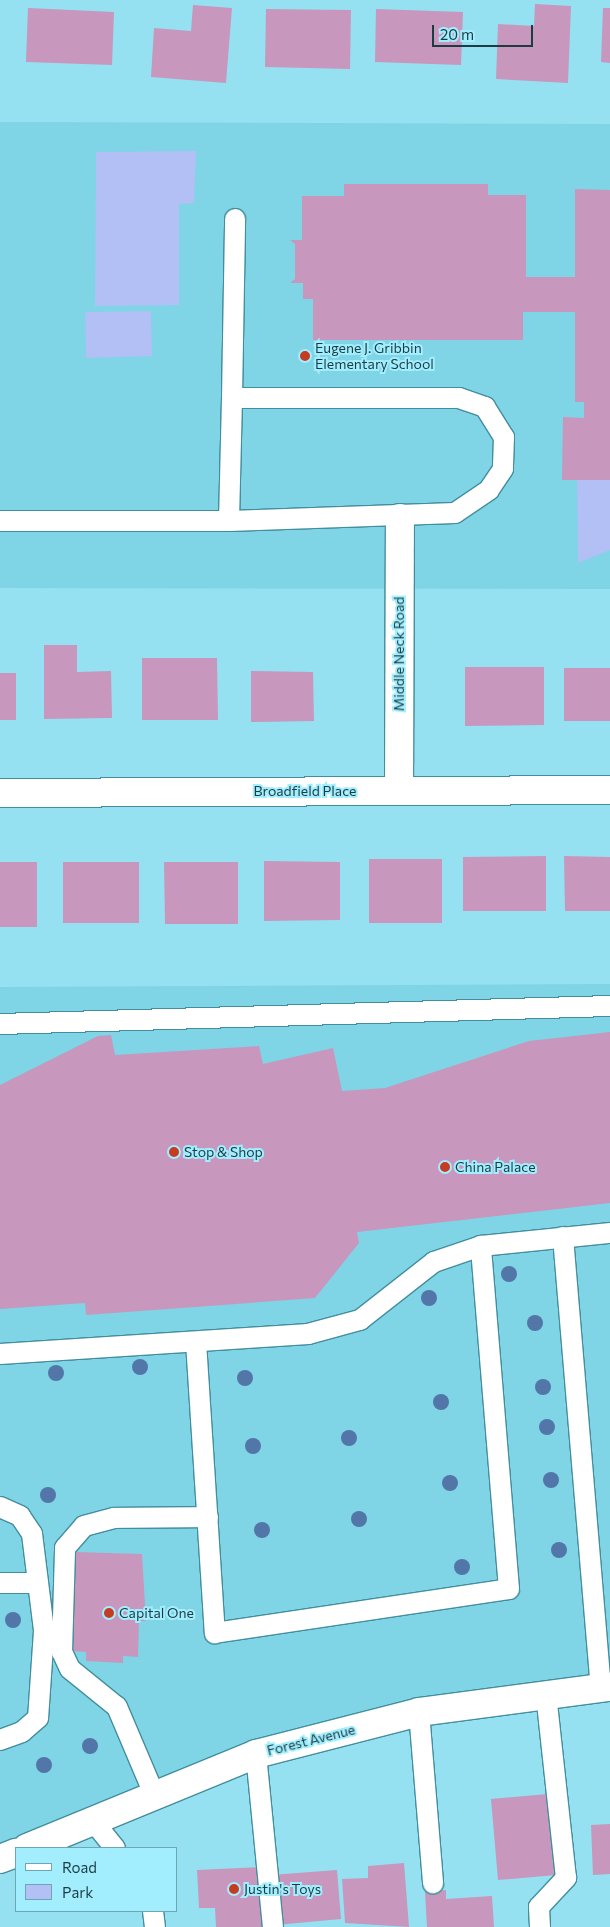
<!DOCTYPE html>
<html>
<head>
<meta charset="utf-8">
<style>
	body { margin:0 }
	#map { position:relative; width:610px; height:1927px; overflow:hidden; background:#95e1f1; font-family:Commissioner,sans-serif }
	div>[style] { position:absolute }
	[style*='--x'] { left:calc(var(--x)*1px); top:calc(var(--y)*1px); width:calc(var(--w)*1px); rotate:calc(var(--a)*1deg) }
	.built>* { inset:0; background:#7fd4e6 }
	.green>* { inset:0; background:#b2c0f5 }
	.building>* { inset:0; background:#c797be }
	.roads { filter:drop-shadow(1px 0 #438e9e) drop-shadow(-1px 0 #438e9e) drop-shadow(0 1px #438e9e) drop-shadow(0 -1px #438e9e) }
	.lane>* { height:20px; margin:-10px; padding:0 10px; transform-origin:10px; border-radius:10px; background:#fff }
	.street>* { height:28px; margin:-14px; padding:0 14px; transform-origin:14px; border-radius:14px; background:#fff }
	.secondary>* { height:28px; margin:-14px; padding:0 14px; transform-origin:14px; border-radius:14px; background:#fff }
	.trees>* { width:16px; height:16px; margin:-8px; border-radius:50%; background:#5276a7 }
	.dots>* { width:14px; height:14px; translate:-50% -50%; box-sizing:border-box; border:2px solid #a2eeff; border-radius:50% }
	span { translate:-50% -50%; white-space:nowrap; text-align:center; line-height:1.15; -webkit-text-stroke:4px #a2eeff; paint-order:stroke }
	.poi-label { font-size:14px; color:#1c3c42 }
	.left { translate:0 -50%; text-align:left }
	.street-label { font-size:14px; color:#1c3c42 }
	.legend { position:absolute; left:15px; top:1847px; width:162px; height:65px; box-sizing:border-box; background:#a2eeff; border:1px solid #6ca7b3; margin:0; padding:6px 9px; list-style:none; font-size:15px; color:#1c3c42 }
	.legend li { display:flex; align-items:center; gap:10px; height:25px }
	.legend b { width:25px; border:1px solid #6ca7b3 }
	.scale { position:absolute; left:432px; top:25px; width:101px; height:22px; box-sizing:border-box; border:2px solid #1c3c42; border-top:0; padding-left:6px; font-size:15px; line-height:18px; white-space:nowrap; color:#1c3c42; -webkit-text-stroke:4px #a2eeff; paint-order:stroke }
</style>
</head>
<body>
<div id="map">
	<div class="built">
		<div style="clip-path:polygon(0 122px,610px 124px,610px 589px,0 588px)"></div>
		<div style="clip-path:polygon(610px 984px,610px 1687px,256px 1754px,0 1859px,0 987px)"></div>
	</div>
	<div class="green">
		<div style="clip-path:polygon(196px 151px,194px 203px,179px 204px,179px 305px,95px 306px,96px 152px)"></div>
		<div style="clip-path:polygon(151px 311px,152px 356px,86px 358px,85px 312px)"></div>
		<div style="clip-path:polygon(577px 480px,610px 480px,610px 550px,578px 563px)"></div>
	</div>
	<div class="building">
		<div style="clip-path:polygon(535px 4px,571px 6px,568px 83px,496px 79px,498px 24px,534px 26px)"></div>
		<div style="clip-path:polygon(193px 5px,232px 8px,226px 83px,151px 77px,154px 28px,191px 31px)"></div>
		<div style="clip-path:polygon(28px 8px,114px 12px,112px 65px,26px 62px)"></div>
		<div style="clip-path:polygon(603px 8px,610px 8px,610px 63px,601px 62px)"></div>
		<div style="clip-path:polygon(266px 9px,351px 10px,350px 69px,265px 67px)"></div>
		<div style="clip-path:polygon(376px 9px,463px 12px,461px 65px,375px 62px)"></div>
		<div style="clip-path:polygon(344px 184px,488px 184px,488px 195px,526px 195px,526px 277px,575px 277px,575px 189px,610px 190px,610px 480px,562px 480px,563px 417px,584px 418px,584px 402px,575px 402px,575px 312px,523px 312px,523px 340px,313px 340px,313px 299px,303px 299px,303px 283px,290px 283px,295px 279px,295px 244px,290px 240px,302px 240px,302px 196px,344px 196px)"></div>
		<div style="clip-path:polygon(44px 645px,77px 645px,77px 672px,111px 671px,112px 718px,44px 719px)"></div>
		<div style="clip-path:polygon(142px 658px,217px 658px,218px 720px,142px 720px)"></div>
		<div style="clip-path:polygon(465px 667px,544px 667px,544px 725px,465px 726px)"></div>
		<div style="clip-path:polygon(564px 668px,610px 668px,610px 721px,564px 721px)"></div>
		<div style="clip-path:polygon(251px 671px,313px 672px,314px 721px,251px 722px)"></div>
		<div style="clip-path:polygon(0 673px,16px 673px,16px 720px,0 720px)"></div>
		<div style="clip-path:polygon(546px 856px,546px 911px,463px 911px,463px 857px)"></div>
		<div style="clip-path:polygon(564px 856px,610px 857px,610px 911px,565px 911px)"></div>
		<div style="clip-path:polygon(369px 859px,442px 859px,442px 923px,369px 923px)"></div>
		<div style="clip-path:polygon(264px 861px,340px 862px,340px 920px,264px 921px)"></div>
		<div style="clip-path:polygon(0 862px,37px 862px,37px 927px,0 927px)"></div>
		<div style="clip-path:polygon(63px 862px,139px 862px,139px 923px,63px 923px)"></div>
		<div style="clip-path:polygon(164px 862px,238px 862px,238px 924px,165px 924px)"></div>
		<div style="clip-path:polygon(610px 1032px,610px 1203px,357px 1232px,359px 1243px,315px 1298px,86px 1315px,85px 1303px,0 1309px,0 1085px,98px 1036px,111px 1035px,115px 1055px,259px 1046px,263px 1064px,333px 1048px,342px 1091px,385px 1088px,529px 1041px)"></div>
		<div style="clip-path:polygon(75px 1552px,142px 1554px,146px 1621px,139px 1621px,138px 1657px,123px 1656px,123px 1663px,86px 1661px,86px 1652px,72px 1651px)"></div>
		<div style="clip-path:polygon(548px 1794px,556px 1875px,498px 1880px,491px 1799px)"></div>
		<div style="clip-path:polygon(610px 1824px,610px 1874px,593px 1875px,591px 1825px)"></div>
		<div style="clip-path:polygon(404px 1863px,409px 1927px,345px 1923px,342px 1879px,368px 1878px,368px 1866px)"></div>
		<div style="clip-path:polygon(262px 1867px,265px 1927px,216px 1927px,215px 1908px,199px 1908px,197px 1870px)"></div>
		<div style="clip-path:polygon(337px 1870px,341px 1919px,276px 1925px,271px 1875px)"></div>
		<div style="clip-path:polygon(446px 1890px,446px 1899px,492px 1896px,494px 1927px,427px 1927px,425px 1892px)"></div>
	</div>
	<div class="roads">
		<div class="lane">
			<div style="--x:232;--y:398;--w:227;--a:0"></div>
			<div style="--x:459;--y:398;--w:28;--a:19"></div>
			<div style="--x:485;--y:407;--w:36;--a:58"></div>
			<div style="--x:504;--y:437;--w:32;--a:92"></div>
			<div style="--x:503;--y:469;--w:25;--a:124"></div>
			<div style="--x:489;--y:490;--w:41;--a:145.9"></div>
			<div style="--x:455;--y:513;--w:226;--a:178"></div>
			<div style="--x:229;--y:521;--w:123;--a:-88.6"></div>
			<div style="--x:232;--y:398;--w:179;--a:-89"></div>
			<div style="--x:0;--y:521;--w:229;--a:0"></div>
			<div style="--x:0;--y:1024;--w:610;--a:-1.69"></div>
			<div style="--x:563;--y:1237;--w:453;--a:85.2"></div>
			<div style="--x:196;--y:1342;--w:292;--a:86.3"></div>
			<div style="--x:215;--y:1633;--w:297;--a:-8.5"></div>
			<div style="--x:509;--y:1589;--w:344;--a:-94.7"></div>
			<div style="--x:0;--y:1354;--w:309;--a:-3.7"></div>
			<div style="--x:308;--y:1334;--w:54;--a:-15.1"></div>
			<div style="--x:360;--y:1320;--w:94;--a:-38.1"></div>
			<div style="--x:434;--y:1262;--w:50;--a:-18.8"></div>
			<div style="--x:481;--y:1246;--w:130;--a:-5.8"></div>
			<div style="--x:0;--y:1507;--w:22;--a:24"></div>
			<div style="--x:20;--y:1516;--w:22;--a:56"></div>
			<div style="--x:32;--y:1534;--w:98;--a:82.9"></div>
			<div style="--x:44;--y:1631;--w:87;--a:93.9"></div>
			<div style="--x:38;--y:1718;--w:21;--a:139"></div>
			<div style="--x:22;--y:1732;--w:23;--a:160"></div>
			<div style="--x:0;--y:1583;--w:38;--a:0"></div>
			<div style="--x:419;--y:1712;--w:172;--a:85.3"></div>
			<div style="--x:256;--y:1754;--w:174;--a:84.4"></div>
			<div style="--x:154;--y:1794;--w:95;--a:-113"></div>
			<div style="--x:117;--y:1707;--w:60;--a:-141"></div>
			<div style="--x:70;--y:1669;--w:19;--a:-115"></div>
			<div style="--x:62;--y:1652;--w:104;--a:-88.3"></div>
			<div style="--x:65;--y:1548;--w:29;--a:-49"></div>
			<div style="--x:84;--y:1526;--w:31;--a:-15"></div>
			<div style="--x:114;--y:1518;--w:94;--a:-0.6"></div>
			<div style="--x:93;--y:1821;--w:35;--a:51"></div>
			<div style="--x:153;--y:1911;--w:16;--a:83"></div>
			<div style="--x:540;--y:1927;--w:20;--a:-93"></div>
			<div style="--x:539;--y:1907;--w:40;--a:-47"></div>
			<div style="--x:566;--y:1878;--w:184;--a:-96.2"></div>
		</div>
		<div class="street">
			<div style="--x:399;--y:790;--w:272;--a:-89.8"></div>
			<div style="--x:0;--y:793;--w:610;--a:-0.28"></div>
		</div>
		<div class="secondary">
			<div style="--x:27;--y:1848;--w:248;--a:-22.3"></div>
			<div style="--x:256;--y:1754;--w:168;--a:-14.4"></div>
			<div style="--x:419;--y:1712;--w:193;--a:-7.5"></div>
			<div style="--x:0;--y:1859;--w:17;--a:-21"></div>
		</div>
	</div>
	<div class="trees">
		<div style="left:509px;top:1274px"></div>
		<div style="left:429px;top:1298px"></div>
		<div style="left:535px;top:1323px"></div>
		<div style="left:140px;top:1367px"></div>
		<div style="left:56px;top:1373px"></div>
		<div style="left:245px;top:1378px"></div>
		<div style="left:543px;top:1387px"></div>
		<div style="left:441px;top:1402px"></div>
		<div style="left:547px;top:1427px"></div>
		<div style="left:349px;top:1438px"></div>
		<div style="left:253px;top:1446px"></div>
		<div style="left:551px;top:1480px"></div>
		<div style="left:450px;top:1483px"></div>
		<div style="left:48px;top:1495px"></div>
		<div style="left:359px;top:1519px"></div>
		<div style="left:262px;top:1530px"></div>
		<div style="left:559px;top:1550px"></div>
		<div style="left:462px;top:1567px"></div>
		<div style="left:13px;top:1620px"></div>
		<div style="left:90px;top:1746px"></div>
		<div style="left:44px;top:1765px"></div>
	</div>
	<div class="dots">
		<div style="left:305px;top:356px;background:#c63c20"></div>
		<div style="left:174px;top:1152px;background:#c63c20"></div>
		<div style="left:445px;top:1167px;background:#c63c20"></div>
		<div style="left:109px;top:1613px;background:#c63c20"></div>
		<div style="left:234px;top:1889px;background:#c63c20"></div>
	</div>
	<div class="poi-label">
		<span class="left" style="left:315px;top:356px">Eugene J. Gribbin<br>Elementary School</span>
		<span class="left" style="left:184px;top:1152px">Stop &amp; Shop</span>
		<span class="left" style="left:455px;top:1167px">China Palace</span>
		<span class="left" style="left:119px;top:1613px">Capital One</span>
		<span class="left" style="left:244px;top:1889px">Justin's Toys</span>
	</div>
	<div class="street-label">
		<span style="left:399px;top:654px;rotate:-90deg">Middle Neck Road</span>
		<span style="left:305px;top:791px">Broadfield Place</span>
		<span style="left:311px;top:1740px;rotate:-14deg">Forest Avenue</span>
	</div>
	<ul class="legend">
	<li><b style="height:6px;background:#fff"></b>Road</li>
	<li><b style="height:14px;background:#b2c0f5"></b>Park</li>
	</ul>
	<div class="scale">20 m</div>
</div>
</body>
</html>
